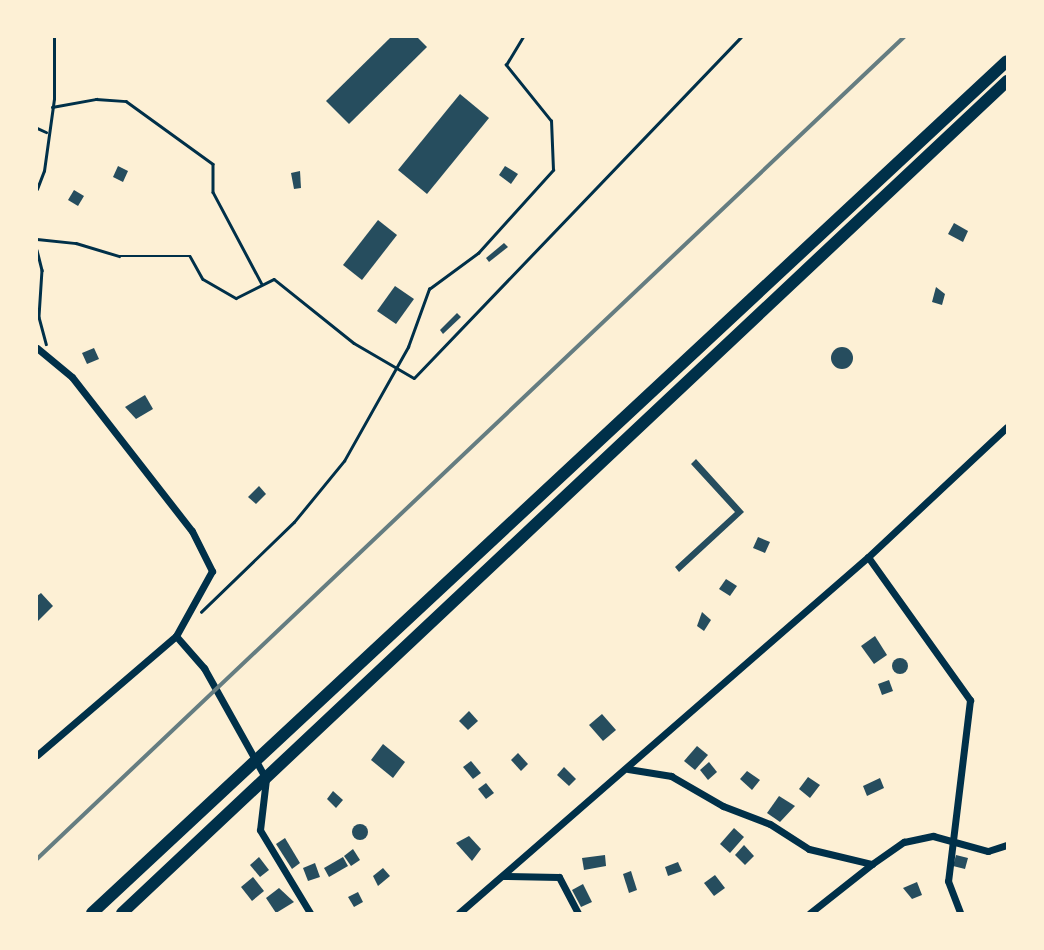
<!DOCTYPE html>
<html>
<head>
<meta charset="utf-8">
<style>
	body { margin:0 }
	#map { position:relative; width:1044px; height:950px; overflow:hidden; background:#fdf0d5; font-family:Manrope,sans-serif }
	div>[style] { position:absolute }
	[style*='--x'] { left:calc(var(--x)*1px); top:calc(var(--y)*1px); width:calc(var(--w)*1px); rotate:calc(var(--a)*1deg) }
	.building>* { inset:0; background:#264d5e }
	.round { border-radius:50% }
	.path>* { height:2.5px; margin:-1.25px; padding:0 1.25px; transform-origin:1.25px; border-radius:1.25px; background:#003049 }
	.minor>* { height:7px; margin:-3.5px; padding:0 3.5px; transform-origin:3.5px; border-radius:3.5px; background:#003049 }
	.trunk>* { height:12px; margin:-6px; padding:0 6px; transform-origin:6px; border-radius:6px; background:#003049 }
	.rail>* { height:3.5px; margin:-1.75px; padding:0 1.75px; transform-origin:1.75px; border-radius:1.75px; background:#657d81 }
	span { translate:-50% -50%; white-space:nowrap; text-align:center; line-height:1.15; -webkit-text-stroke:7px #fdf0d5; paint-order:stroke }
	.frame { position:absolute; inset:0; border:38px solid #fdf0d5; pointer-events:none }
</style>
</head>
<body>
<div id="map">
	<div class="building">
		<div style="clip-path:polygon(391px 37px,417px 37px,427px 47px,349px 124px,326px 101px)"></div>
		<div style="clip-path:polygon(460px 94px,489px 118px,427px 194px,398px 170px)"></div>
		<div style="clip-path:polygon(118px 166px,128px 171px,123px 182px,113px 177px)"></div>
		<div style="clip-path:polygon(505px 166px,518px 174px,511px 184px,499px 175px)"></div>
		<div style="clip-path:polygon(300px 171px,301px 188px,294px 189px,291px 173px)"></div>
		<div style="clip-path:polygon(74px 190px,84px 196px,78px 206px,68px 200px)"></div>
		<div style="clip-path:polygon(378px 220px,397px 235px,362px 280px,343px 265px)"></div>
		<div style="clip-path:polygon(954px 223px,968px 231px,963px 242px,948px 234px)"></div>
		<div style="clip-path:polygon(504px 243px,508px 247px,489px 262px,486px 258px)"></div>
		<div style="clip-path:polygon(395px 286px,414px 299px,396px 324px,377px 311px)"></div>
		<div style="clip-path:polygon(936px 287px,945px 294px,942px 305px,932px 302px)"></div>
		<div style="clip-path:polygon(457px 313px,461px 317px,443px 334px,440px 330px)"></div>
		<div class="round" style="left:831px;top:347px;width:22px;height:22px"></div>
		<div style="clip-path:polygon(94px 348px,99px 359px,87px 364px,82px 353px)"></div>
		<div style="clip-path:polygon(145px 395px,153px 409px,136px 419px,125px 407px)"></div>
		<div style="clip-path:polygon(696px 459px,744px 512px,679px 572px,675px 567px,735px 512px,691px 464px)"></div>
		<div style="clip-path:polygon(259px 486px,266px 494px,256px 504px,248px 497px)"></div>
		<div style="clip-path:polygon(758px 537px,770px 542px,765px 553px,753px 548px)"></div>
		<div style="clip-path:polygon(726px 579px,737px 586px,730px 596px,719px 589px)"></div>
		<div style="clip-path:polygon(41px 593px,53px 606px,37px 622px,37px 596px)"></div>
		<div style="clip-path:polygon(702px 612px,711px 620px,704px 631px,697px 626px)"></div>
		<div style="clip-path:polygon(875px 636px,887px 655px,874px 664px,861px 646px)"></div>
		<div class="round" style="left:892px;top:658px;width:16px;height:16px"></div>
		<div style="clip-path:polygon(889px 680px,893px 691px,882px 695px,878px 684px)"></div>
		<div style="clip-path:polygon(469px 711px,478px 721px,468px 730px,459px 721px)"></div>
		<div style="clip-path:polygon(602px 714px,616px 730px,603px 741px,589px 725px)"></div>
		<div style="clip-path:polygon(383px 744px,405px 762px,393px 778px,371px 760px)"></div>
		<div style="clip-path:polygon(697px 746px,708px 755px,695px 770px,684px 761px)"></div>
		<div style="clip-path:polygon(518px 753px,528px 764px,521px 771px,511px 760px)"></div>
		<div style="clip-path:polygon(471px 761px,481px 773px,473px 779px,463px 767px)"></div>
		<div style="clip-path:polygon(709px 762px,717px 772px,708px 780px,700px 770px)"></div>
		<div style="clip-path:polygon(564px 767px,576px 779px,569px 786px,557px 775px)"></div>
		<div style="clip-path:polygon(747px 771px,760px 780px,752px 790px,740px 779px)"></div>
		<div style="clip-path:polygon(808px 777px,820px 785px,810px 798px,799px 789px)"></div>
		<div style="clip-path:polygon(880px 778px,884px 788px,867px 796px,863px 786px)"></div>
		<div style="clip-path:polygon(486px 783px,494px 793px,486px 799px,478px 789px)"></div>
		<div style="clip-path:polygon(333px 791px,343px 800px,336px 808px,327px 799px)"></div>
		<div style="clip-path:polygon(779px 796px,795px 806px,780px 822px,767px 813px)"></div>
		<div class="round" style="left:352px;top:824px;width:16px;height:16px"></div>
		<div style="clip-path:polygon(734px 828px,744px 837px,730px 853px,720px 844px)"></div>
		<div style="clip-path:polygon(469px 836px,481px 849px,472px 861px,456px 843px)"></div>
		<div style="clip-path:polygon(285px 838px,300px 863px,292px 869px,276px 844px)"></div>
		<div style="clip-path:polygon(744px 845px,754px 856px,745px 865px,735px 855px)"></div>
		<div style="clip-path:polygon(353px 849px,360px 860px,351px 866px,344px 856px)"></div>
		<div style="clip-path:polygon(605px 855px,606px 866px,584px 870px,582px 858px)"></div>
		<div style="clip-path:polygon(956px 855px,968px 858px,965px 869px,953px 866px)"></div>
		<div style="clip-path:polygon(259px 857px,269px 870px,260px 877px,250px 865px)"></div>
		<div style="clip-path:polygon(343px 857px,348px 866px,329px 877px,324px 868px)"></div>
		<div style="clip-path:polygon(678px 862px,682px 871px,668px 876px,665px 867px)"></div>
		<div style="clip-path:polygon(315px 863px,320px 877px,308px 881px,303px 868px)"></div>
		<div style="clip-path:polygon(383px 868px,390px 876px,378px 886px,373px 876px)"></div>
		<div style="clip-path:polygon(631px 871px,637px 890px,629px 893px,623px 874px)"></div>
		<div style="clip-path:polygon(715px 875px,725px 888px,714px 896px,704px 883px)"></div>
		<div style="clip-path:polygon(253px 877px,264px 891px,252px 901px,241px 887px)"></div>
		<div style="clip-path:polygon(917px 882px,922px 895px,912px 899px,903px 888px)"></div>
		<div style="clip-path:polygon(583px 884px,592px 902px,581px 907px,572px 890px)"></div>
		<div style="clip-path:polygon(279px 888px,294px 902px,276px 913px,266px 898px)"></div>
		<div style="clip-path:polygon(358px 892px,363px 902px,354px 907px,348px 897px)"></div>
	</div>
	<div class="path">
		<div style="--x:52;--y:107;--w:45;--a:-10.3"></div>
		<div style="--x:96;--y:99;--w:30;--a:4"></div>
		<div style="--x:126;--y:101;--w:107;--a:35.9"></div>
		<div style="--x:213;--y:164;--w:28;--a:90"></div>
		<div style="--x:213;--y:192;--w:104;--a:62"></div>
		<div style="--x:37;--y:128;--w:10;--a:24"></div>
		<div style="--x:37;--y:189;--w:19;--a:-69"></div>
		<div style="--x:44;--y:171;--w:73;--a:-82.1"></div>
		<div style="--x:54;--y:99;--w:62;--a:-90"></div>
		<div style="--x:37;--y:239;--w:39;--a:6"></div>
		<div style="--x:76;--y:243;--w:45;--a:16.8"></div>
		<div style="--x:119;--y:256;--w:71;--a:0"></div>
		<div style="--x:190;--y:256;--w:26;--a:61"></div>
		<div style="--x:203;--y:279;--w:38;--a:30"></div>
		<div style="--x:236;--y:298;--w:42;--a:-26.6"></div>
		<div style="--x:274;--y:279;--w:102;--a:38.7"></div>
		<div style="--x:354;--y:343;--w:69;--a:30.3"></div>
		<div style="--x:414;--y:378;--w:472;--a:-46.2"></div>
		<div style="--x:37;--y:250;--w:21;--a:76"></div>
		<div style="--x:42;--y:270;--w:47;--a:93.7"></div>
		<div style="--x:39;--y:317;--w:28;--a:75"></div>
		<div style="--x:201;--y:612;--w:129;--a:-44.1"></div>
		<div style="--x:294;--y:522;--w:79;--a:-50.7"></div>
		<div style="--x:344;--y:461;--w:131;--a:-60.7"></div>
		<div style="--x:408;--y:347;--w:62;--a:-70.1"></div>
		<div style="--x:429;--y:289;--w:61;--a:-36.3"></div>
		<div style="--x:478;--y:253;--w:112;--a:-47.9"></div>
		<div style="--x:553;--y:170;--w:49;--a:-92.3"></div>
		<div style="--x:551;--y:121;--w:72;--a:-128.8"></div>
		<div style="--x:506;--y:65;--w:33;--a:-59"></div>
	</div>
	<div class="minor">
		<div style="--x:37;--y:348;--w:45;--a:39.6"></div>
		<div style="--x:72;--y:377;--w:195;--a:52.1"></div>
		<div style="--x:192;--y:531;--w:45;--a:63.4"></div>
		<div style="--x:212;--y:571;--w:74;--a:119"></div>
		<div style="--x:176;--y:636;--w:183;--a:139.4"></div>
		<div style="--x:868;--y:557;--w:176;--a:54.5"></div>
		<div style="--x:970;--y:700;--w:182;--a:96.9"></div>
		<div style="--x:948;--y:881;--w:34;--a:69"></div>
		<div style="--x:176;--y:636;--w:43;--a:48.8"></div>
		<div style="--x:204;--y:668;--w:127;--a:60.8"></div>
		<div style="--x:266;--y:779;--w:51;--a:96.7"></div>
		<div style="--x:260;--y:830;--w:97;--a:58.9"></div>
		<div style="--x:628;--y:769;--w:44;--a:9.2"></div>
		<div style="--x:671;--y:776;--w:60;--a:30"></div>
		<div style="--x:723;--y:806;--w:50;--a:21"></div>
		<div style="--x:770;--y:824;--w:46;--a:32.7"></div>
		<div style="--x:809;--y:849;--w:65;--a:13.4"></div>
		<div style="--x:872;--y:864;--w:39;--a:-35"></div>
		<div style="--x:904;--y:842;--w:30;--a:-12"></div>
		<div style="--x:933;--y:836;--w:57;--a:15.3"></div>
		<div style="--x:988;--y:851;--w:20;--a:-18"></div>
		<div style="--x:503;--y:876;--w:56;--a:1"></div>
		<div style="--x:559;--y:877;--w:41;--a:62.2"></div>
		<div style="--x:459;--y:913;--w:542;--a:-41.04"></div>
		<div style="--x:868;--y:557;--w:190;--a:-43.1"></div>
		<div style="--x:810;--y:913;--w:79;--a:-38.3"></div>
	</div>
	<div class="trunk">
		<div style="--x:92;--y:913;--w:1250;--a:-42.96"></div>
		<div style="--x:122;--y:913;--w:1215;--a:-43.23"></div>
	</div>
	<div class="rail">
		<div style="--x:37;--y:859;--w:1195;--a:-43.47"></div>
	</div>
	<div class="frame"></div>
</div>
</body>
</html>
